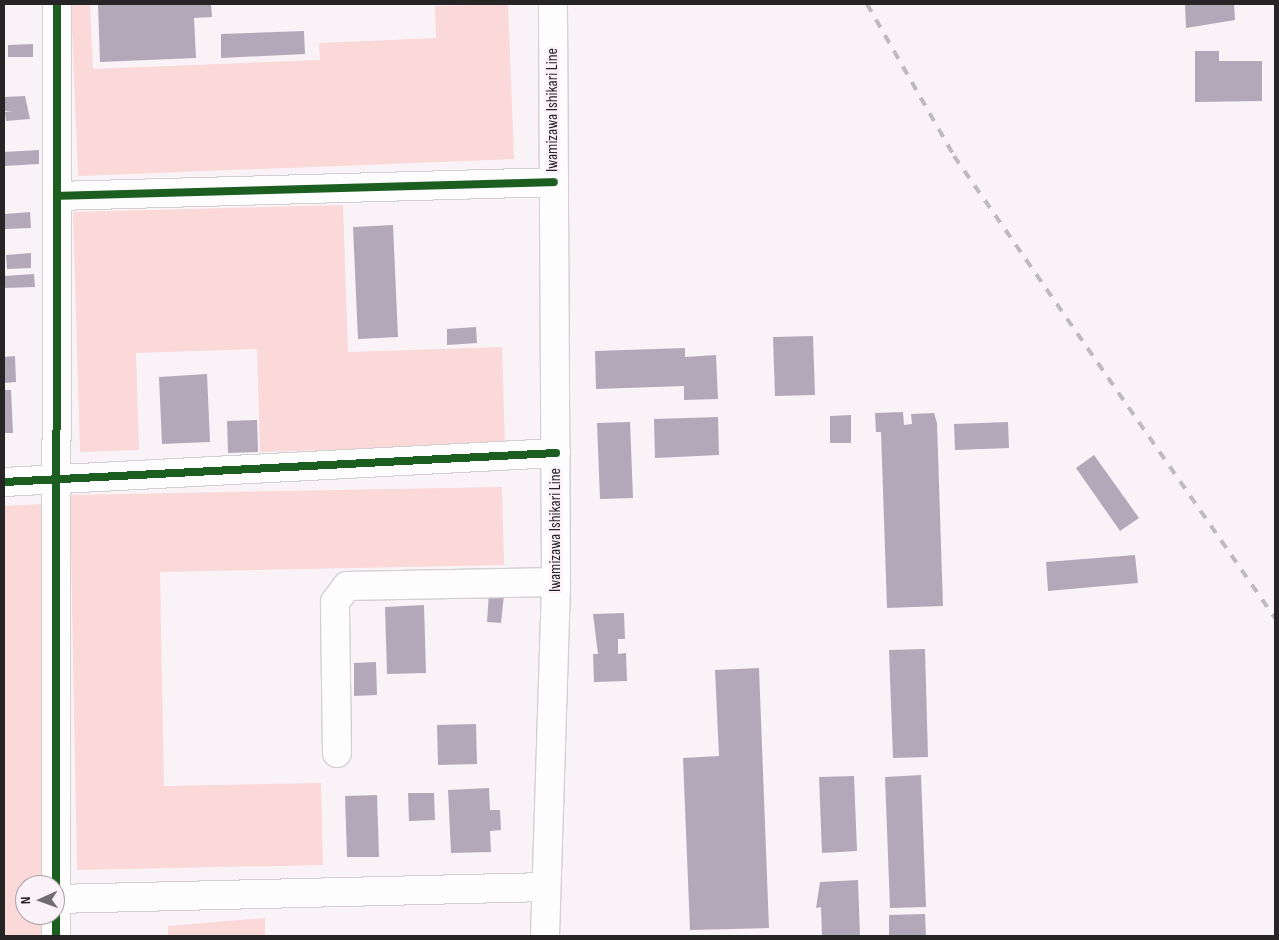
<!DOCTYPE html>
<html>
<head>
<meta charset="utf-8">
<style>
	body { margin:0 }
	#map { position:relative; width:1279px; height:940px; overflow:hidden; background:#f9f3f8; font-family:"Sofia Sans Condensed",sans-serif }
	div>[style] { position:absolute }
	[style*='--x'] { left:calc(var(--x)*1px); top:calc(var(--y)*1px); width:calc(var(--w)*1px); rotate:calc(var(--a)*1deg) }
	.green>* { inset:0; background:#fad9d8 }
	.building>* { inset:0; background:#b3a8ba }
	.roads { filter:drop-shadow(1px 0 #d3cfd2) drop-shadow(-1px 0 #d3cfd2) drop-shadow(0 1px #d3cfd2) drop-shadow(0 -1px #d3cfd2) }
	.minor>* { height:28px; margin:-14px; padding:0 14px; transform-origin:14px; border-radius:14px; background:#fefdfe }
	.major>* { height:28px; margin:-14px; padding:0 14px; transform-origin:14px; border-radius:14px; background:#fefdfe }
	.rail>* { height:4px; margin-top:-2px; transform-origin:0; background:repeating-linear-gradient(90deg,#bdbbbc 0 9px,transparent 0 18px) }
	.cycleway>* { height:8px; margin:-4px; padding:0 4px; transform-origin:4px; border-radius:4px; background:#1b5e20 }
	span { translate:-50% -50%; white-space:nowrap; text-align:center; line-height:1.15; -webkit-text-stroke:5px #fbf1f9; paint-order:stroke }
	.street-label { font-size:16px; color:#272426 }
	.frame { position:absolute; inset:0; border:5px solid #272426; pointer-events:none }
	.north { position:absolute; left:15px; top:875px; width:50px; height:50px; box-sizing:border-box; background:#fbf1f9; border:1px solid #a69fa5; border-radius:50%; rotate:268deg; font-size:14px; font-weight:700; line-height:20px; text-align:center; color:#272426 }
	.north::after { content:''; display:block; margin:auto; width:18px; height:22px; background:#706c70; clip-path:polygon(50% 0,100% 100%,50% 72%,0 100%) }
</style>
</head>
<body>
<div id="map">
	<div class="green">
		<div style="clip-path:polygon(71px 4px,90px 4px,93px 69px,320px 60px,319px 43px,436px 38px,435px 6px,508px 4px,514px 159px,78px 176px)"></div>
		<div style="clip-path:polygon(343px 205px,348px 352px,502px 347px,505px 445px,260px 452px,257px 349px,136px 353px,139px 450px,80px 452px,73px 212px)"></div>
		<div style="clip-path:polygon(502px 487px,504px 565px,160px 572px,164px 786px,321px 783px,323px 865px,77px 870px,70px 495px)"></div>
		<div style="clip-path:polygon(42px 504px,44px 885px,25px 885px,25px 915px,44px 915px,44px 936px,4px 936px,4px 506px)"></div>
		<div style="clip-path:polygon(265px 918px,265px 936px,168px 936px,168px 926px)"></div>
	</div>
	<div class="building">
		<div style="clip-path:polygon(98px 4px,211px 4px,212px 17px,194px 18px,196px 58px,100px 62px)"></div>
		<div style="clip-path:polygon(1185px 4px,1234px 4px,1235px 20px,1186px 28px)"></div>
		<div style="clip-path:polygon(304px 31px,305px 54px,221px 58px,221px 34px)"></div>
		<div style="clip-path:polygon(33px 44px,33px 57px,8px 57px,8px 45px)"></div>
		<div style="clip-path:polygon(1195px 51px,1219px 51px,1219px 61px,1262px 61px,1262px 101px,1195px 102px)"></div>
		<div style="clip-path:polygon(25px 96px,30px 119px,6px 121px,5px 112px,12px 111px,4px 111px,4px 97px)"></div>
		<div style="clip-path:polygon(39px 150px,39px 164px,4px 166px,4px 152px)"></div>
		<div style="clip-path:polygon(30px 212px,31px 228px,5px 229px,4px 214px)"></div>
		<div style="clip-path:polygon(393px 225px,398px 337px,358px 339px,353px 227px)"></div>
		<div style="clip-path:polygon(31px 253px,31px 268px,7px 269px,6px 255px)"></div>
		<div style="clip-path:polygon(34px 274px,35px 287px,4px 288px,4px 276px)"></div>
		<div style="clip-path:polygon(476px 327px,477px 343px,447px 345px,447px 329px)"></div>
		<div style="clip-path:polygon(813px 336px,815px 395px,775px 396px,773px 337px)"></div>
		<div style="clip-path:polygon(685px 348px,685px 357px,716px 355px,718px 399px,684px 400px,684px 386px,596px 389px,595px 351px)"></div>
		<div style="clip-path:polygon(15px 356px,16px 382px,4px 383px,4px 357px)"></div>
		<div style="clip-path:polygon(207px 374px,210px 442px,162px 444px,159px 377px)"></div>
		<div style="clip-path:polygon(4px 390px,11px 390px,13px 433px,4px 433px)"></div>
		<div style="clip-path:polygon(903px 412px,904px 425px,912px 424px,911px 414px,934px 413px,937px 423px,943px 606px,887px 608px,881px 432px,876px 432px,875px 413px)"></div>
		<div style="clip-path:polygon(851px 415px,851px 443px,830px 443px,830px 416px)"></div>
		<div style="clip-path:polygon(718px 417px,719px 455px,655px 458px,654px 419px)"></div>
		<div style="clip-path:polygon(257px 420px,258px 452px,228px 453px,227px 421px)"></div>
		<div style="clip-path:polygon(630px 422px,633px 498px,600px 499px,597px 423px)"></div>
		<div style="clip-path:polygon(1008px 422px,1009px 448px,955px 450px,954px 424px)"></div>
		<div style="clip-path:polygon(1094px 455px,1139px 518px,1120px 531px,1076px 468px)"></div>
		<div style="clip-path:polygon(1135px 555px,1138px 583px,1048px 591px,1046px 562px)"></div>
		<div style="clip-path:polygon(489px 593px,504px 595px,501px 623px,487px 622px)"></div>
		<div style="clip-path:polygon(424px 605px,426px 673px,387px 674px,385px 607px)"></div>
		<div style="clip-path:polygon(624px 613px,625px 639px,618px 639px,618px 654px,626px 653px,627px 681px,594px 682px,593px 654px,598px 654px,593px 614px)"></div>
		<div style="clip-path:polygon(925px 649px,928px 757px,893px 758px,889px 650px)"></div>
		<div style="clip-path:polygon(376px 662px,377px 695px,354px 696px,354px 663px)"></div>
		<div style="clip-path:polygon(759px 668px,769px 928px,690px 930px,683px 758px,719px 756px,715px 670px)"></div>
		<div style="clip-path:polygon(476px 724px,477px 764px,438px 765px,437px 725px)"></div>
		<div style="clip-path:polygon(921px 775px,926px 907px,890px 908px,885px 777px)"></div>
		<div style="clip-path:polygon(854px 776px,857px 851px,822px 853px,819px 777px)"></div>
		<div style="clip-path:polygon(489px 788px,490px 810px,500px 810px,501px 830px,490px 831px,491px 852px,451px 853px,448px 790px)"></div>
		<div style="clip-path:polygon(408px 793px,434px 793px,435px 820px,409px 821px)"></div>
		<div style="clip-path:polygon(377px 795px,379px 857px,347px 857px,345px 796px)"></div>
		<div style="clip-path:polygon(858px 880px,860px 936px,822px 936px,821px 907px,816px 908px,820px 882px)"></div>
		<div style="clip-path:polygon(925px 914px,926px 936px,889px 936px,889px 915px)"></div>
	</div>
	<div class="roads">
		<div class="minor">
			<div style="--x:57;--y:196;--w:497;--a:-1.6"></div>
			<div style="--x:4;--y:482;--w:553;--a:-3.01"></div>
			<div style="--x:337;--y:753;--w:151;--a:-90.8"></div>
			<div style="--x:335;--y:602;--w:20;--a:-53"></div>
			<div style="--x:347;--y:586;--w:209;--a:-1.1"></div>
			<div style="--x:56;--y:899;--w:489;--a:-1.4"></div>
			<div style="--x:56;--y:936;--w:932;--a:-89.94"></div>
		</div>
		<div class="major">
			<div style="--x:545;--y:936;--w:354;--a:-88.2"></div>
			<div style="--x:556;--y:582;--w:578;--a:-90.3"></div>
		</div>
	</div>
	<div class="rail">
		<div style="--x:867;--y:4;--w:175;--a:60.2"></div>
		<div style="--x:954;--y:156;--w:563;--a:55.21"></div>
	</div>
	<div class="cycleway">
		<div style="--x:57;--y:196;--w:497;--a:-1.6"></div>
		<div style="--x:4;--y:482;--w:553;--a:-3.01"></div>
		<div style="--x:56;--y:936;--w:932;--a:-89.94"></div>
	</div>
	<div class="street-label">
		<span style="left:553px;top:110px;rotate:-90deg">Iwamizawa Ishikari Line</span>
		<span style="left:556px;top:530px;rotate:-90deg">Iwamizawa Ishikari Line</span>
	</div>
	<div class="frame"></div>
	<div class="north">N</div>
</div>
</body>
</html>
